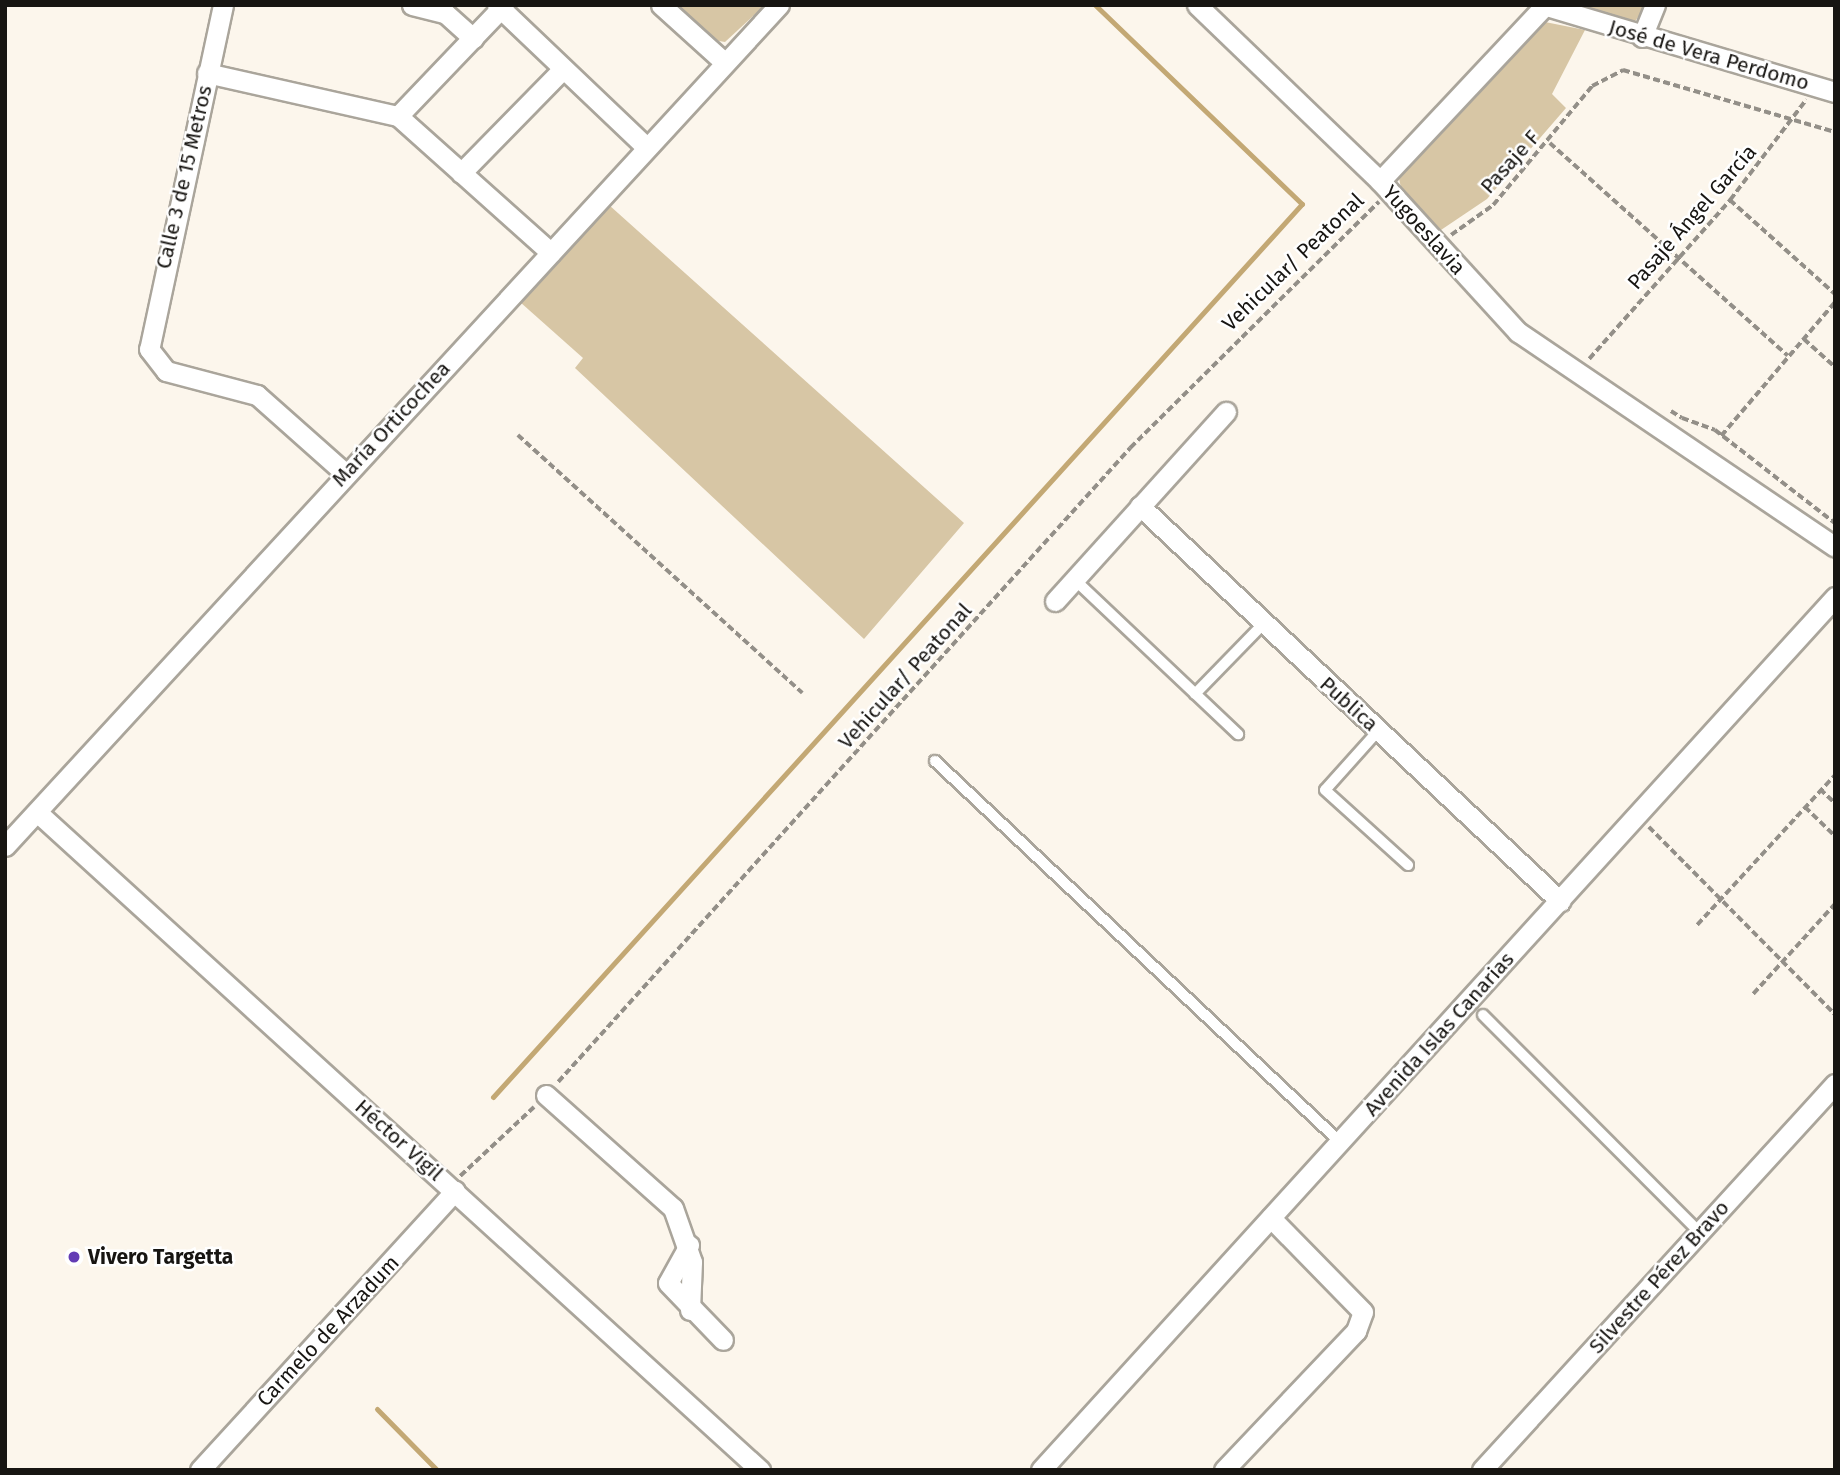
<!DOCTYPE html>
<html>
<head>
<meta charset="utf-8">
<style>
	body { margin:0 }
	#map { position:relative; width:1840px; height:1475px; overflow:hidden; background:#fcf6ec; font-family:"Fira Sans",sans-serif }
	div>[style] { position:absolute }
	[style*='--x'] { left:calc(var(--x)*1px); top:calc(var(--y)*1px); width:calc(var(--w)*1px); rotate:calc(var(--a)*1deg) }
	.green>* { inset:0; background:#d7c6a5 }
	.stream>* { height:5px; margin:-2.5px; padding:0 2.5px; transform-origin:2.5px; border-radius:2.5px; background:#c3a874 }
	.path>* { height:3.5px; margin-top:-1.75px; transform-origin:0; background:repeating-linear-gradient(90deg,#938f88 0 7px,transparent 0 10.5px) }
	.roads { filter:drop-shadow(2px 0 #aaa59b) drop-shadow(-2px 0 #aaa59b) drop-shadow(0 2px #aaa59b) drop-shadow(0 -2px #aaa59b) }
	.lane>* { height:10px; margin:-5px; padding:0 5px; transform-origin:5px; border-radius:5px; background:#fff }
	.street>* { height:19px; margin:-9.5px; padding:0 9.5px; transform-origin:9.5px; border-radius:9.5px; background:#fff }
	.dots>* { width:19px; height:19px; translate:-50% -50%; box-sizing:border-box; border:4px solid #fff; border-radius:50% }
	span { translate:-50% -50%; white-space:nowrap; text-align:center; line-height:1.15; -webkit-text-stroke:5px #fff; paint-order:stroke }
	.street-label { font-size:21px; color:#171512 }
	.poi-label { font-size:21px; color:#171512; font-weight:700 }
	.left { translate:0 -50%; text-align:left }
	.frame { position:absolute; inset:0; border:7px solid #171512; pointer-events:none }
</style>
</head>
<body>
<div id="map">
	<div class="green">
		<div style="clip-path:polygon(675px 5px,765px 5px,725px 42px,713px 40px)"></div>
		<div style="clip-path:polygon(1563px 5px,1647px 5px,1633px 24px)"></div>
		<div style="clip-path:polygon(1540px 21px,1585px 30px,1552px 94px,1566px 108px,1487px 199px,1438px 232px,1401px 188px,1398px 173px)"></div>
		<div style="clip-path:polygon(609px 205px,964px 523px,864px 639px,575px 368px,583px 358px,520px 302px)"></div>
	</div>
	<div class="stream">
		<div style="--x:493;--y:1097;--w:1205;--a:-47.83"></div>
		<div style="--x:1302;--y:204;--w:287;--a:-136.1"></div>
		<div style="--x:377;--y:1409;--w:86;--a:45.5"></div>
	</div>
	<div class="path">
		<div style="--x:1550;--y:143;--w:319;--a:41.8"></div>
		<div style="--x:1730;--y:200;--w:141;--a:41.8"></div>
		<div style="--x:1451;--y:235;--w:52;--a:-35.5"></div>
		<div style="--x:1493;--y:205;--w:155;--a:-50.2"></div>
		<div style="--x:1592;--y:86;--w:35;--a:-27"></div>
		<div style="--x:1623;--y:70;--w:221;--a:16.3"></div>
		<div style="--x:1804;--y:339;--w:42;--a:42.1"></div>
		<div style="--x:1589;--y:359;--w:213;--a:-48.4"></div>
		<div style="--x:1730;--y:200;--w:126;--a:-52.8"></div>
		<div style="--x:1671;--y:411;--w:13;--a:32"></div>
		<div style="--x:1682;--y:418;--w:35;--a:20"></div>
		<div style="--x:1715;--y:430;--w:152;--a:37.8"></div>
		<div style="--x:518;--y:435;--w:384;--a:42.2"></div>
		<div style="--x:1721;--y:436;--w:176;--a:-49.6"></div>
		<div style="--x:1820;--y:789;--w:21;--a:43"></div>
		<div style="--x:1805;--y:807;--w:42;--a:44"></div>
		<div style="--x:1649;--y:827;--w:264;--a:45.2"></div>
		<div style="--x:1697;--y:925;--w:204;--a:-47.4"></div>
		<div style="--x:1753;--y:994;--w:122;--a:-47.7"></div>
		<div style="--x:558;--y:1082;--w:854;--a:-47.94"></div>
		<div style="--x:1130;--y:448;--w:350;--a:-44.7"></div>
		<div style="--x:460;--y:1176;--w:101;--a:-43"></div>
	</div>
	<div class="roads">
		<div class="lane">
			<div style="--x:1074;--y:579;--w:226;--a:43.4"></div>
			<div style="--x:1195;--y:694;--w:96;--a:-45.8"></div>
			<div style="--x:1378;--y:731;--w:79;--a:131.9"></div>
			<div style="--x:1325;--y:790;--w:112;--a:42.1"></div>
			<div style="--x:935;--y:761;--w:556;--a:43.25"></div>
			<div style="--x:1483;--y:1015;--w:306;--a:45.1"></div>
		</div>
		<div class="street">
			<div style="--x:223;--y:5;--w:352;--a:102.1"></div>
			<div style="--x:149;--y:349;--w:28;--a:52"></div>
			<div style="--x:166;--y:371;--w:94;--a:14.8"></div>
			<div style="--x:257;--y:395;--w:118;--a:41.6"></div>
			<div style="--x:412;--y:5;--w:34;--a:14"></div>
			<div style="--x:445;--y:13;--w:38;--a:42"></div>
			<div style="--x:497;--y:5;--w:207;--a:43.6"></div>
			<div style="--x:661;--y:5;--w:85;--a:42.1"></div>
			<div style="--x:1197;--y:5;--w:254;--a:43.9"></div>
			<div style="--x:1380;--y:181;--w:205;--a:47.6"></div>
			<div style="--x:1518;--y:332;--w:383;--a:34.1"></div>
			<div style="--x:1543;--y:5;--w:305;--a:16.6"></div>
			<div style="--x:1642;--y:37;--w:35;--a:-68"></div>
			<div style="--x:207;--y:73;--w:196;--a:12.7"></div>
			<div style="--x:398;--y:116;--w:205;--a:41.8"></div>
			<div style="--x:398;--y:116;--w:153;--a:-46.3"></div>
			<div style="--x:461;--y:173;--w:144;--a:-45.6"></div>
			<div style="--x:1380;--y:181;--w:241;--a:-46.8"></div>
			<div style="--x:1140;--y:506;--w:577;--a:43.24"></div>
			<div style="--x:1055;--y:601;--w:255;--a:-47.9"></div>
			<div style="--x:37;--y:812;--w:978;--a:42.31"></div>
			<div style="--x:5;--y:846;--w:1143;--a:-47.38"></div>
			<div style="--x:546;--y:1095;--w:170;--a:41.7"></div>
			<div style="--x:673;--y:1208;--w:57;--a:70.6"></div>
			<div style="--x:692;--y:1262;--w:48;--a:92.4"></div>
			<div style="--x:689;--y:1245;--w:43;--a:118.9"></div>
			<div style="--x:668;--y:1283;--w:79;--a:46"></div>
			<div style="--x:200;--y:1470;--w:378;--a:-47.6"></div>
			<div style="--x:1041;--y:1470;--w:1180;--a:-47.71"></div>
			<div style="--x:1224;--y:1470;--w:192;--a:-46.5"></div>
			<div style="--x:1356;--y:1331;--w:20;--a:-70"></div>
			<div style="--x:1363;--y:1312;--w:132;--a:-134.4"></div>
			<div style="--x:1482;--y:1470;--w:523;--a:-47.56"></div>
		</div>
	</div>
	<div class="dots">
		<div style="left:74px;top:1257px;background:#633cb4"></div>
	</div>
	<div class="street-label">
		<span style="left:1709px;top:55px;rotate:16deg">José de Vera Perdomo</span>
		<span style="left:1510px;top:162px;rotate:-48deg">Pasaje F</span>
		<span style="left:184px;top:177px;rotate:-77deg">Calle 3 de 15 Metros</span>
		<span style="left:1692px;top:217px;rotate:-49deg">Pasaje Ángel García</span>
		<span style="left:1424px;top:230px;rotate:48deg">Yugoeslavia</span>
		<span style="left:1293px;top:262px;rotate:-44deg">Vehicular/ Peatonal</span>
		<span style="left:391px;top:424px;rotate:-47deg">María Orticochea</span>
		<span style="left:905px;top:676px;rotate:-48deg">Vehicular/ Peatonal</span>
		<span style="left:1349px;top:704px;rotate:42deg">Publica</span>
		<span style="left:1439px;top:1034px;rotate:-48deg">Avenida Islas Canarias</span>
		<span style="left:399px;top:1140px;rotate:42deg">Héctor Vigil</span>
		<span style="left:1659px;top:1277px;rotate:-48deg">Silvestre Pérez Bravo</span>
		<span style="left:328px;top:1331px;rotate:-47deg">Carmelo de Arzadum</span>
	</div>
	<div class="poi-label">
		<span class="left" style="left:88px;top:1257px">Vivero Targetta</span>
	</div>
	<div class="frame"></div>
</div>
</body>
</html>
